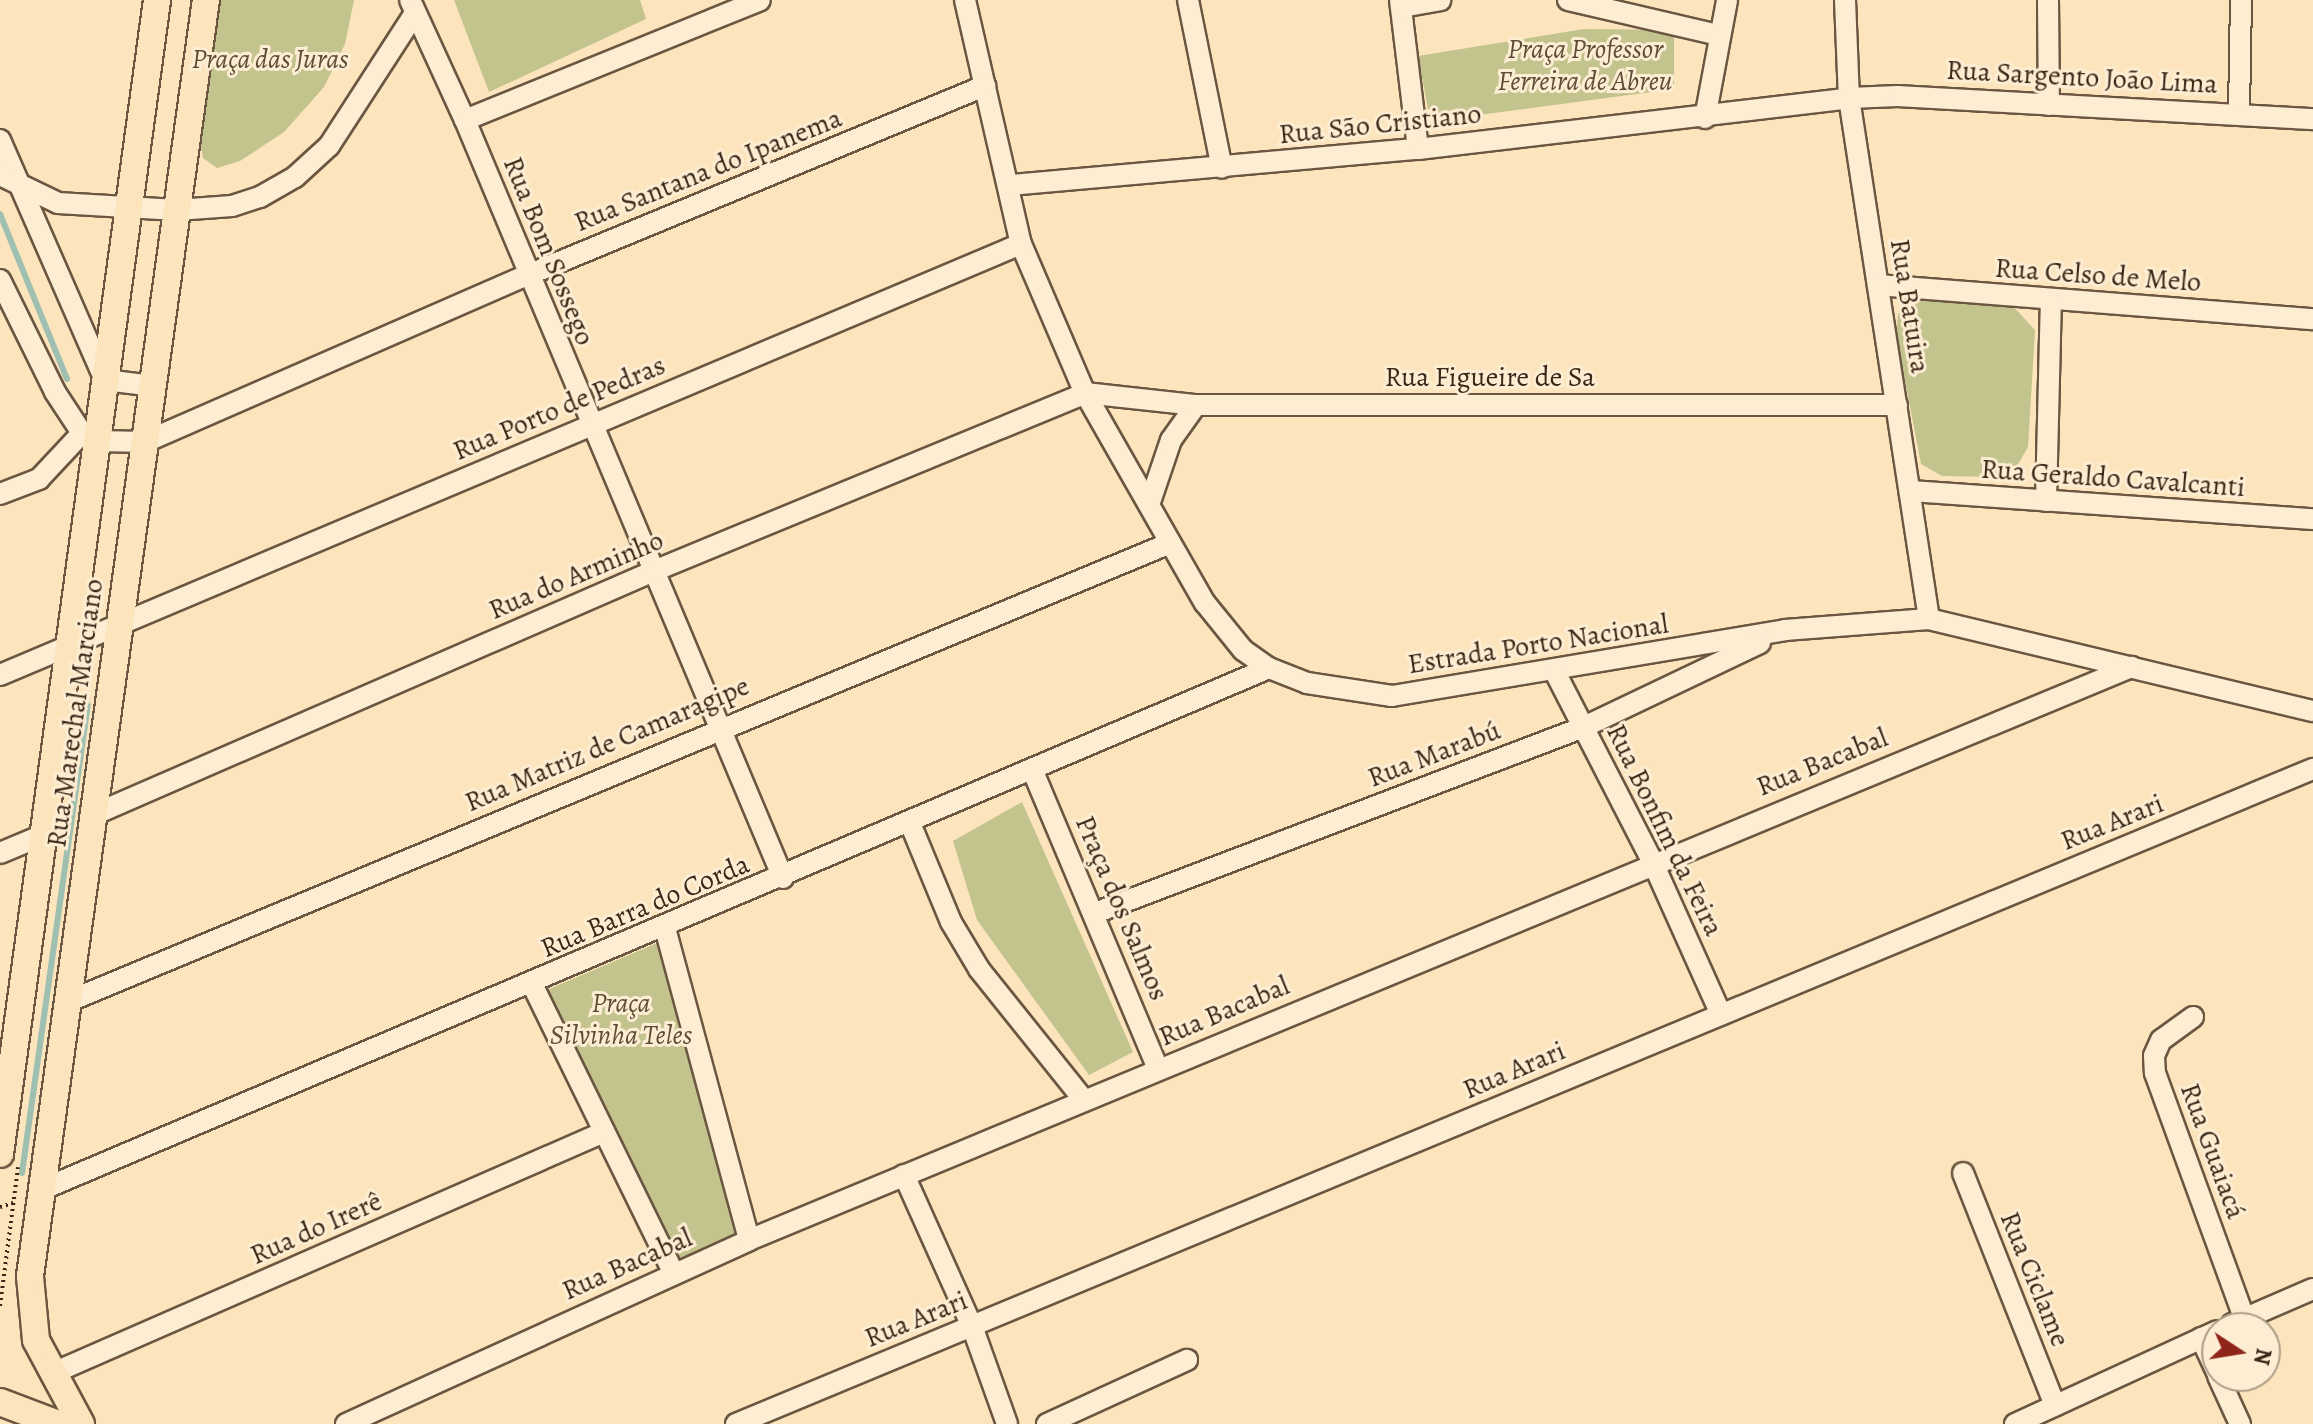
<!DOCTYPE html>
<html>
<head>
<meta charset="utf-8">
<style>
	body { margin:0 }
	#map { position:relative; width:2313px; height:1424px; overflow:hidden; background:#fce4bc; font-family:Alegreya,serif }
	div>[style] { position:absolute }
	[style*='--x'] { left:calc(var(--x)*1px); top:calc(var(--y)*1px); width:calc(var(--w)*1px); rotate:calc(var(--a)*1deg) }
	.green>* { inset:0; background:#c3c38e }
	.stream>* { height:6px; margin:-3px; padding:0 3px; transform-origin:3px; border-radius:3px; background:#9fbfb1 }
	.path>* { height:4px; margin-top:-2px; transform-origin:0; background:repeating-linear-gradient(90deg,#3b2718 0 2px,transparent 0 6px) }
	.roads { filter:drop-shadow(2px 0 #6b5641) drop-shadow(-2px 0 #6b5641) drop-shadow(0 2px #6b5641) drop-shadow(0 -2px #6b5641) }
	.minor>* { height:20px; margin:-10px; padding:0 10px; transform-origin:10px; border-radius:10px; background:#fdedd3 }
	.major>* { height:26px; margin:-13px; padding:0 13px; transform-origin:13px; border-radius:13px; background:#fce4bc }
	span { translate:-50% -50%; white-space:nowrap; text-align:center; line-height:1.15; -webkit-text-stroke:6px #fdedd3; paint-order:stroke }
	.park-label { font-size:28px; color:#5d4e36; font-style:italic }
	.street-label { font-size:28px; color:#3b2718 }
	.north { position:absolute; left:2201px; top:1312px; width:80px; height:80px; box-sizing:border-box; background:#fdedd3; border:2px solid #af9e88; border-radius:50%; rotate:102deg; font-size:22px; font-weight:700; line-height:32px; text-align:center; color:#3b2718 }
	.north::after { content:''; display:block; margin:auto; width:28px; height:36px; background:#8f2418; clip-path:polygon(50% 0,100% 100%,50% 72%,0 100%) }
</style>
</head>
<body>
<div id="map">
	<div class="green">
		<div style="clip-path:polygon(218px 0,354px 0,345px 44px,324px 87px,284px 132px,240px 161px,217px 168px,203px 158px,200px 140px)"></div>
		<div style="clip-path:polygon(454px 0,640px 0,646px 19px,489px 92px)"></div>
		<div style="clip-path:polygon(1584px 29px,1674px 30px,1674px 89px,1449px 119px,1428px 109px,1418px 56px)"></div>
		<div style="clip-path:polygon(1924px 296px,2011px 304px,2035px 330px,2028px 447px,2017px 466px,2001px 477px,1942px 476px,1921px 464px,1896px 334px,1898px 314px)"></div>
		<div style="clip-path:polygon(1022px 802px,1133px 1052px,1089px 1075px,977px 920px,953px 841px)"></div>
		<div style="clip-path:polygon(657px 943px,738px 1234px,675px 1262px,547px 990px)"></div>
	</div>
	<div class="stream">
		<div style="--x:0;--y:214;--w:178;--a:67.9"></div>
		<div style="--x:22;--y:1173;--w:473;--a:-82"></div>
	</div>
	<div class="path">
		<div style="--x:0;--y:1207;--w:14;--a:-17"></div>
		<div style="--x:0;--y:1306;--w:140;--a:-82.6"></div>
	</div>
	<div class="roads">
		<div class="minor">
			<div style="--x:410;--y:0;--w:132;--a:65.4"></div>
			<div style="--x:465;--y:120;--w:822;--a:67.24"></div>
			<div style="--x:965;--y:0;--w:250;--a:77.1"></div>
			<div style="--x:1021;--y:244;--w:162;--a:66.8"></div>
			<div style="--x:1085;--y:393;--w:242;--a:60.3"></div>
			<div style="--x:1205;--y:603;--w:60;--a:51"></div>
			<div style="--x:1243;--y:650;--w:32;--a:35"></div>
			<div style="--x:1269;--y:668;--w:41;--a:21.5"></div>
			<div style="--x:1307;--y:683;--w:86;--a:8.7"></div>
			<div style="--x:1392;--y:696;--w:399;--a:-9.5"></div>
			<div style="--x:1785;--y:630;--w:144;--a:-4.4"></div>
			<div style="--x:1929;--y:619;--w:395;--a:13.5"></div>
			<div style="--x:1188;--y:0;--w:171;--a:78.6"></div>
			<div style="--x:1400;--y:0;--w:150;--a:83.1"></div>
			<div style="--x:1568;--y:0;--w:155;--a:13.1"></div>
			<div style="--x:1845;--y:0;--w:98;--a:87.7"></div>
			<div style="--x:1849;--y:98;--w:527;--a:81.27"></div>
			<div style="--x:2048;--y:0;--w:105;--a:89.5"></div>
			<div style="--x:1402;--y:7;--w:39;--a:-10"></div>
			<div style="--x:2239;--y:113;--w:113;--a:-89"></div>
			<div style="--x:1705;--y:118;--w:120;--a:-79.4"></div>
			<div style="--x:465;--y:120;--w:318;--a:-22.1"></div>
			<div style="--x:0;--y:140;--w:262;--a:66.4"></div>
			<div style="--x:105;--y:380;--w:48;--a:7.1"></div>
			<div style="--x:0;--y:175;--w:64;--a:25.8"></div>
			<div style="--x:58;--y:203;--w:119;--a:3.4"></div>
			<div style="--x:177;--y:210;--w:55;--a:-4.2"></div>
			<div style="--x:232;--y:206;--w:29;--a:-18"></div>
			<div style="--x:260;--y:197;--w:40;--a:-29.7"></div>
			<div style="--x:295;--y:177;--w:46;--a:-42.4"></div>
			<div style="--x:329;--y:146;--w:158;--a:-57.1"></div>
			<div style="--x:1011;--y:185;--w:409;--a:-5.1"></div>
			<div style="--x:1418;--y:149;--w:434;--a:-6.7"></div>
			<div style="--x:1849;--y:98;--w:49;--a:-2.3"></div>
			<div style="--x:1898;--y:96;--w:416;--a:3.2"></div>
			<div style="--x:0;--y:280;--w:125;--a:63.8"></div>
			<div style="--x:55;--y:392;--w:49;--a:56.6"></div>
			<div style="--x:82;--y:433;--w:18;--a:27"></div>
			<div style="--x:98;--y:441;--w:47;--a:1.2"></div>
			<div style="--x:145;--y:442;--w:418;--a:-23.6"></div>
			<div style="--x:528;--y:275;--w:495;--a:-22.5"></div>
			<div style="--x:1878;--y:285;--w:436;--a:4.5"></div>
			<div style="--x:1910;--y:491;--w:404;--a:4"></div>
			<div style="--x:0;--y:494;--w:42;--a:-21"></div>
			<div style="--x:39;--y:479;--w:63;--a:-46.9"></div>
			<div style="--x:2046;--y:501;--w:201;--a:-88.6"></div>
			<div style="--x:1150;--y:502;--w:65;--a:-71.3"></div>
			<div style="--x:1171;--y:440;--w:43;--a:-54.5"></div>
			<div style="--x:1555;--y:672;--w:215;--a:62.8"></div>
			<div style="--x:1653;--y:863;--w:166;--a:65.8"></div>
			<div style="--x:0;--y:675;--w:1108;--a:-22.89"></div>
			<div style="--x:1032;--y:769;--w:325;--a:67.2"></div>
			<div style="--x:93;--y:815;--w:612;--a:-23.51"></div>
			<div style="--x:654;--y:571;--w:466;--a:-22.4"></div>
			<div style="--x:1085;--y:393;--w:112;--a:6.2"></div>
			<div style="--x:1196;--y:405;--w:701;--a:0"></div>
			<div style="--x:910;--y:823;--w:107;--a:67.5"></div>
			<div style="--x:951;--y:922;--w:55;--a:59.2"></div>
			<div style="--x:979;--y:969;--w:168;--a:51.3"></div>
			<div style="--x:0;--y:853;--w:47;--a:-22.7"></div>
			<div style="--x:1095;--y:913;--w:523;--a:-20.83"></div>
			<div style="--x:1584;--y:727;--w:195;--a:-25.5"></div>
			<div style="--x:665;--y:928;--w:323;--a:74.9"></div>
			<div style="--x:532;--y:984;--w:321;--a:63.9"></div>
			<div style="--x:67;--y:1002;--w:1195;--a:-22.59"></div>
			<div style="--x:2193;--y:1017;--w:39;--a:144"></div>
			<div style="--x:2161;--y:1040;--w:17;--a:114"></div>
			<div style="--x:2154;--y:1056;--w:17;--a:87"></div>
			<div style="--x:2155;--y:1073;--w:261;--a:70"></div>
			<div style="--x:1963;--y:1173;--w:250;--a:68.4"></div>
			<div style="--x:904;--y:1175;--w:166;--a:65.8"></div>
			<div style="--x:972;--y:1326;--w:104;--a:70.3"></div>
			<div style="--x:41;--y:1190;--w:1334;--a:-23.03"></div>
			<div style="--x:2232;--y:1324;--w:88;--a:-23.4"></div>
			<div style="--x:2201;--y:1338;--w:38;--a:65"></div>
			<div style="--x:51;--y:1374;--w:604;--a:-23.63"></div>
			<div style="--x:2218;--y:1376;--w:53;--a:65.4"></div>
			<div style="--x:346;--y:1424;--w:443;--a:-24.5"></div>
			<div style="--x:749;--y:1240;--w:1497;--a:-22.51"></div>
			<div style="--x:736;--y:1424;--w:1708;--a:-22.56"></div>
			<div style="--x:1047;--y:1424;--w:154;--a:-24.6"></div>
			<div style="--x:2015;--y:1424;--w:222;--a:-24.7"></div>
		</div>
		<div class="major">
			<div style="--x:0;--y:1154;--w:1165;--a:-82.25"></div>
			<div style="--x:0;--y:1402;--w:62;--a:20.8"></div>
			<div style="--x:81;--y:1424;--w:95;--a:-118.2"></div>
			<div style="--x:36;--y:1340;--w:64;--a:-95.4"></div>
			<div style="--x:30;--y:1276;--w:1288;--a:-82.15"></div>
		</div>
	</div>
	<div class="park-label">
		<span style="left:1585px;top:65px">Praça Professor<br>Ferreira de Abreu</span>
		<span style="left:270px;top:59px">Praça das Juras</span>
		<span style="left:621px;top:1019px">Praça<br>Silvinha Teles</span>
	</div>
	<div class="street-label">
		<span style="left:2082px;top:77px;rotate:3deg">Rua Sargento João Lima</span>
		<span style="left:1380px;top:124px;rotate:-6deg">Rua São Cristiano</span>
		<span style="left:708px;top:170px;rotate:-22deg">Rua Santana do Ipanema</span>
		<span style="left:549px;top:251px;rotate:68deg">Rua Bom Sossego</span>
		<span style="left:2098px;top:275px;rotate:4deg">Rua Celso de Melo</span>
		<span style="left:1910px;top:306px;rotate:81deg">Rua Batuira</span>
		<span style="left:1490px;top:377px">Rua Figueire de Sa</span>
		<span style="left:559px;top:408px;rotate:-23deg">Rua Porto de Pedras</span>
		<span style="left:2113px;top:478px;rotate:4deg">Rua Geraldo Cavalcanti</span>
		<span style="left:576px;top:575px;rotate:-23deg">Rua do Arminho</span>
		<span style="left:1538px;top:644px;rotate:-9deg">Estrada Porto Nacional</span>
		<span style="left:75px;top:713px;rotate:-82deg">Rua Marechal Marciano</span>
		<span style="left:607px;top:744px;rotate:-23deg">Rua Matriz de Camaragipe</span>
		<span style="left:1434px;top:754px;rotate:-21deg">Rua Marabú</span>
		<span style="left:1822px;top:762px;rotate:-22deg">Rua Bacabal</span>
		<span style="left:2112px;top:822px;rotate:-22deg">Rua Arari</span>
		<span style="left:1665px;top:830px;rotate:64deg">Rua Bonfim da Feira</span>
		<span style="left:645px;top:906px;rotate:-23deg">Rua Barra do Corda</span>
		<span style="left:1122px;top:908px;rotate:67deg">Praça dos Salmos</span>
		<span style="left:1224px;top:1011px;rotate:-23deg">Rua Bacabal</span>
		<span style="left:1514px;top:1070px;rotate:-23deg">Rua Arari</span>
		<span style="left:2213px;top:1151px;rotate:70deg">Rua Guaiacá</span>
		<span style="left:316px;top:1228px;rotate:-24deg">Rua do Irerê</span>
		<span style="left:627px;top:1264px;rotate:-24deg">Rua Bacabal</span>
		<span style="left:2035px;top:1279px;rotate:68deg">Rua Ciclame</span>
		<span style="left:916px;top:1319px;rotate:-22deg">Rua Arari</span>
	</div>
	<div class="north">N</div>
</div>
</body>
</html>
